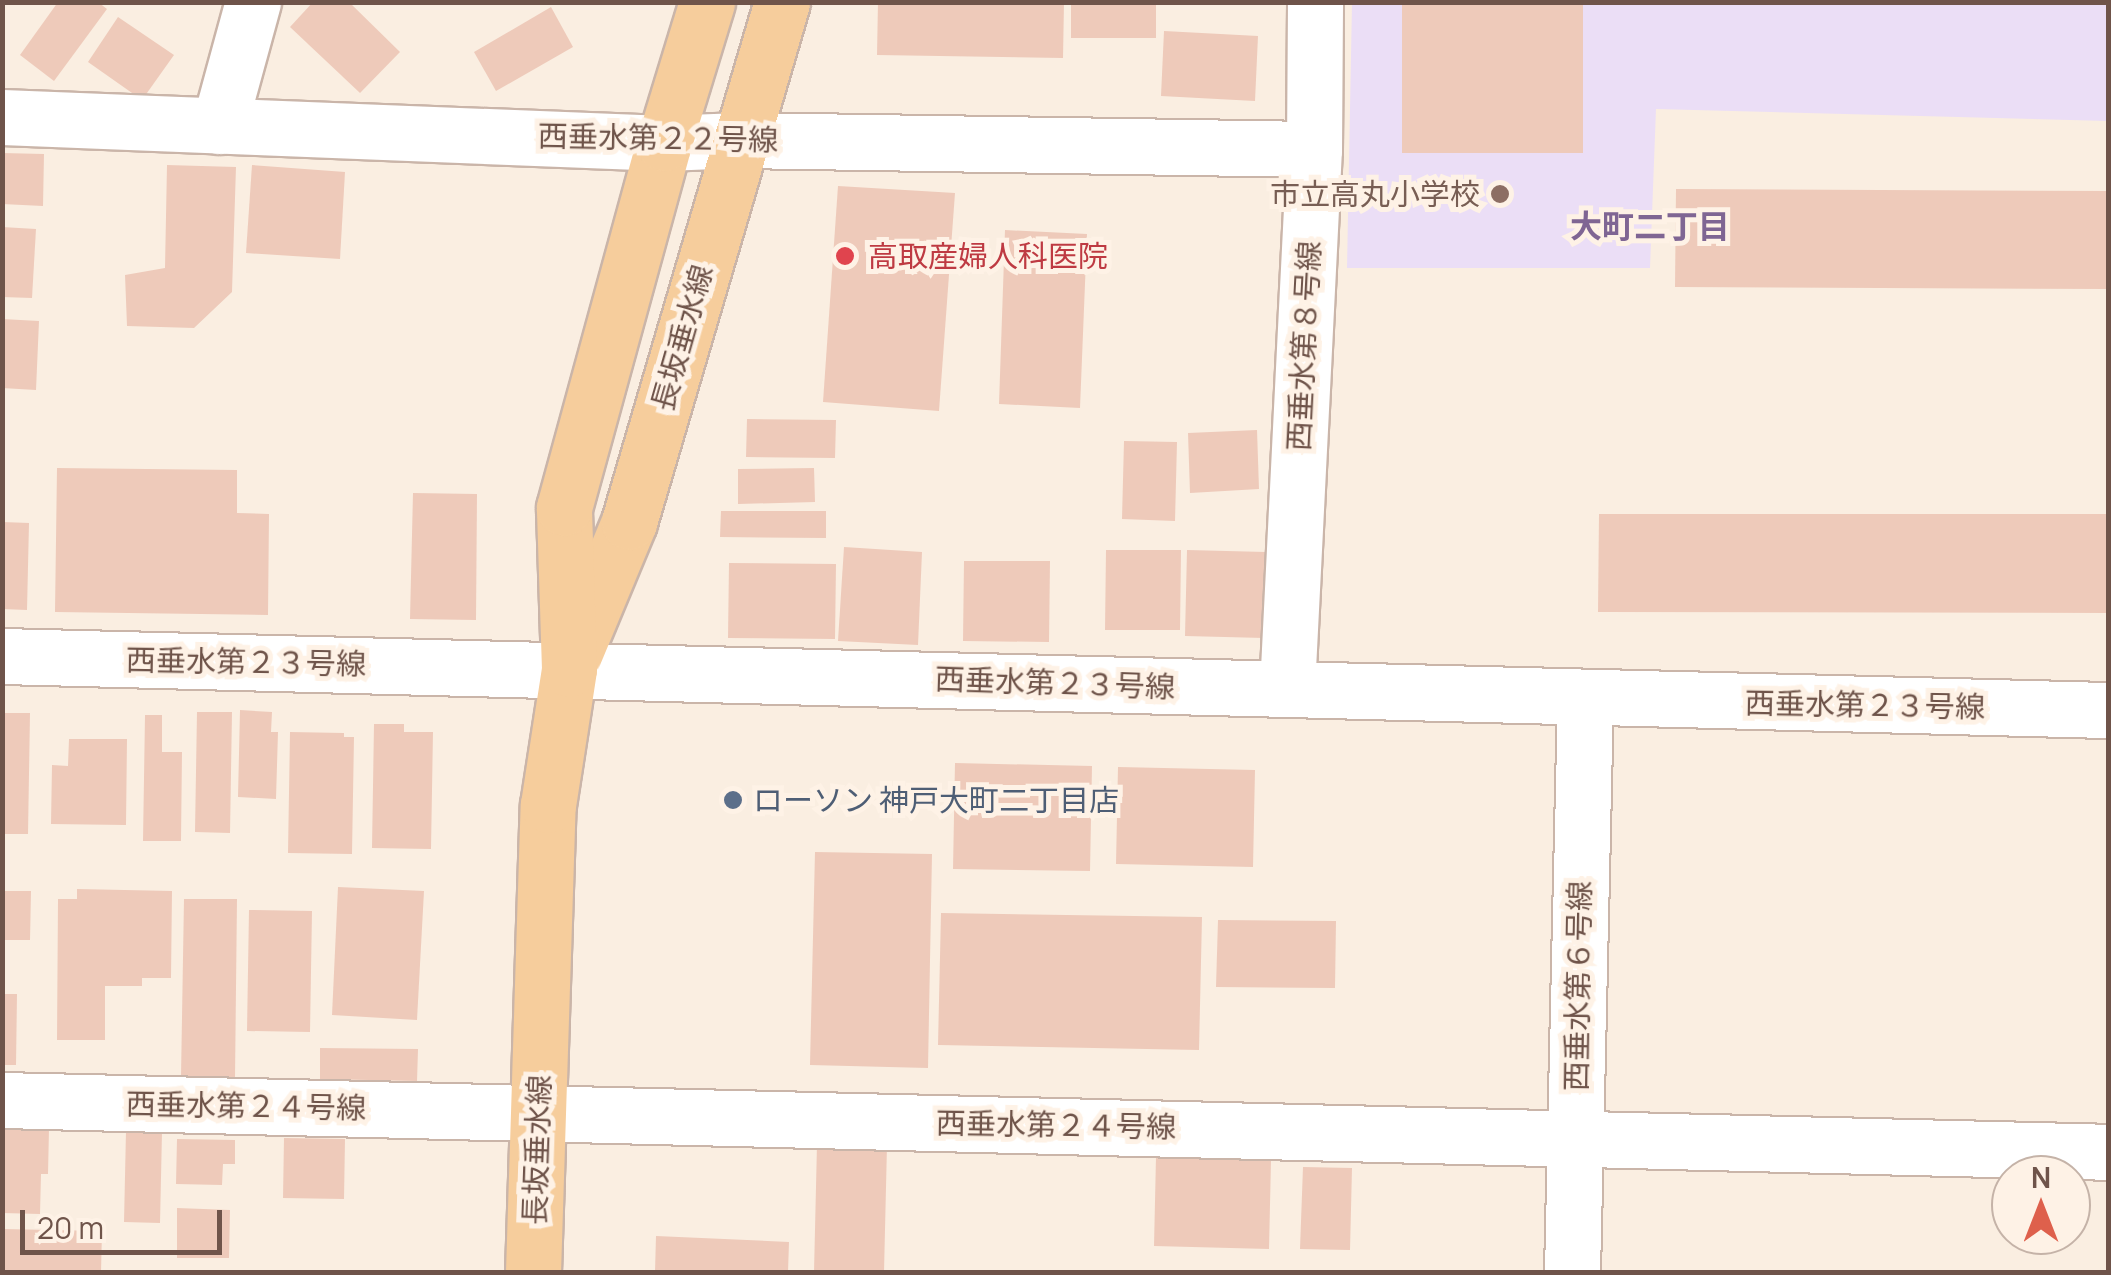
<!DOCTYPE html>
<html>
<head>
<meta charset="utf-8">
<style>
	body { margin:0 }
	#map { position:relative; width:2111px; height:1275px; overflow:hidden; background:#faeee1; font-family:Manrope,"Noto Sans JP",sans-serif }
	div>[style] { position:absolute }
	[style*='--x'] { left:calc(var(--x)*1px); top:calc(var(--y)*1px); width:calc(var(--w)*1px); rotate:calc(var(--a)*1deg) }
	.education>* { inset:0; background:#ebdef6 }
	.building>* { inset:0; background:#eecaba }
	.roads { filter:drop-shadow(2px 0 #cab5a9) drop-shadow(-2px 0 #cab5a9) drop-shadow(0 2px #cab5a9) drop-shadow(0 -2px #cab5a9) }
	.minor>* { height:55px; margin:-27.5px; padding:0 27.5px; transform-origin:27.5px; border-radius:27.5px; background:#fff }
	.major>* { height:55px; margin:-27.5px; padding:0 27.5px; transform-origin:27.5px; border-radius:27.5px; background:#f6cd9c }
	.dots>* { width:28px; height:28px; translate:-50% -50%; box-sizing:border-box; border:5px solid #fef2e6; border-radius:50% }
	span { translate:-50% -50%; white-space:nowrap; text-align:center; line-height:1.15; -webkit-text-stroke:10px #fef2e6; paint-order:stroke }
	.street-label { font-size:30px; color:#6f544a }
	.education-label { font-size:30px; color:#785e54 }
	.right { translate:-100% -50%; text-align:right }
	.health-label { font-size:30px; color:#be3a42 }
	.left { translate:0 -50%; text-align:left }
	.service-label { font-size:30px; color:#4e5e75 }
	.neighbourhood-label { font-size:32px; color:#7f6593; font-weight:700 }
	.frame { position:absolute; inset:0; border:5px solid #6f544a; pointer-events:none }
	.north { position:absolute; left:1991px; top:1155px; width:100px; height:100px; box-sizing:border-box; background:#fef2e6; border:2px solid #c5b3a8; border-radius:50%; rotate:0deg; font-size:28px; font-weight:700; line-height:40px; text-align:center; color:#6f544a }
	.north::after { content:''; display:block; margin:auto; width:35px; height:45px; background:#de604c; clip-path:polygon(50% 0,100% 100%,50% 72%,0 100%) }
	.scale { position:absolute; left:20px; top:1210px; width:202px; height:45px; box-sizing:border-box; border:5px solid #6f544a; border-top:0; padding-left:12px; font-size:30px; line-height:35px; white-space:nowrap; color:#6f544a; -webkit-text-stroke:8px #fef2e6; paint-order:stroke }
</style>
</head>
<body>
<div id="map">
	<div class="education">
		<div style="clip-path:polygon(1352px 3px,2108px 3px,2108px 121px,1656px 109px,1650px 268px,1347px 268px)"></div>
	</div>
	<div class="building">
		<div style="clip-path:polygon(58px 2px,98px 2px,107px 9px,54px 81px,20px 55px)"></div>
		<div style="clip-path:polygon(313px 2px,349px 2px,400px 52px,360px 93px,290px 27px)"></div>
		<div style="clip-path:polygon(878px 2px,1064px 2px,1063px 58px,877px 55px)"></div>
		<div style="clip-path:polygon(1071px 2px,1156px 2px,1156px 38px,1071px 38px)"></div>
		<div style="clip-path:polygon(1402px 2px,1583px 2px,1583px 153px,1402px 153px)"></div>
		<div style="clip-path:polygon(551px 7px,573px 47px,496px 91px,474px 52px)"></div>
		<div style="clip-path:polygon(118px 17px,174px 55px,142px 100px,88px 62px)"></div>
		<div style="clip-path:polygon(1164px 31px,1258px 36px,1255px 101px,1161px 96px)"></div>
		<div style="clip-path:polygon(2px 153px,44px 154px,43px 206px,2px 204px)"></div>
		<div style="clip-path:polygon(167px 165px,236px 167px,232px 292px,194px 328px,127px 326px,125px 275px,165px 268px)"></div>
		<div style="clip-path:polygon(252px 165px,345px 172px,340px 259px,246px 253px)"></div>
		<div style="clip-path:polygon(838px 186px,955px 193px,939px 411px,823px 402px)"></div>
		<div style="clip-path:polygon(1676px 189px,2108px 191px,2108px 289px,1675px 287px)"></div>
		<div style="clip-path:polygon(2px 227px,36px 229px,32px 298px,2px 297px)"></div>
		<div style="clip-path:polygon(1005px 230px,1087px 234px,1080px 408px,999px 404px)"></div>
		<div style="clip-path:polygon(2px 319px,39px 321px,36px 390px,2px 388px)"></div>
		<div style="clip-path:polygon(747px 419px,836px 420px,835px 458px,746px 457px)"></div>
		<div style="clip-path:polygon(1257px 430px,1259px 489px,1190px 493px,1188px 433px)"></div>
		<div style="clip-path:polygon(1124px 441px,1177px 442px,1175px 521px,1122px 519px)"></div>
		<div style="clip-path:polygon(57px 468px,237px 470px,237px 513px,269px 514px,268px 615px,55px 612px)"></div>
		<div style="clip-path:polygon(814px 468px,815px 502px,738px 504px,738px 469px)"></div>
		<div style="clip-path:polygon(413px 493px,477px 494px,476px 620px,410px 619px)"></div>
		<div style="clip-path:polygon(721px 511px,826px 511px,826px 538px,720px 537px)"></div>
		<div style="clip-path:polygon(1599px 514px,2108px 514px,2108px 613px,1598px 612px)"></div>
		<div style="clip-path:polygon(2px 522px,29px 523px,27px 610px,2px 609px)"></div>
		<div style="clip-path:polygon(844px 547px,922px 552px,918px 645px,838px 641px)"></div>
		<div style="clip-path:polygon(1106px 550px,1181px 550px,1180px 630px,1105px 630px)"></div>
		<div style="clip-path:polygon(1187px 550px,1266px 552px,1264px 638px,1185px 636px)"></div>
		<div style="clip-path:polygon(964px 561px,1050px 561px,1049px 642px,963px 641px)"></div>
		<div style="clip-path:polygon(729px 563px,836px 564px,835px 639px,728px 638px)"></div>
		<div style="clip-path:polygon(240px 710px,272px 712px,271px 732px,278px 732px,276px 799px,238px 797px)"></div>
		<div style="clip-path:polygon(197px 712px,232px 712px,230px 833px,195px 832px)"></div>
		<div style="clip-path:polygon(2px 713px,30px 713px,28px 834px,2px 834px)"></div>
		<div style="clip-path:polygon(145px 715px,162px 715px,162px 752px,182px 752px,181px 841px,143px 841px)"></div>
		<div style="clip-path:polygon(374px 724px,404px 724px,404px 732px,433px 732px,431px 849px,372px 848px)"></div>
		<div style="clip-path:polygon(290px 732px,344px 733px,344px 737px,354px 737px,352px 854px,288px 853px)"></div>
		<div style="clip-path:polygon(69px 739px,127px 739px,126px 825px,51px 824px,52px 765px,68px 766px)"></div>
		<div style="clip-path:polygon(955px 763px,1092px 766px,1090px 871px,953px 869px)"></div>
		<div style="clip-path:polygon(1118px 767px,1255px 770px,1253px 867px,1116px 864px)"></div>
		<div style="clip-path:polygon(815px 852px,932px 854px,928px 1068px,810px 1065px)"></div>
		<div style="clip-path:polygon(338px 887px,424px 891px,417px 1020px,332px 1015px)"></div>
		<div style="clip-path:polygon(77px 889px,172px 891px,171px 978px,142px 978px,142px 986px,105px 986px,105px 1040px,57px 1040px,58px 899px,77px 899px)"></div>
		<div style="clip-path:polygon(2px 891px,31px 891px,30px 940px,2px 940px)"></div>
		<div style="clip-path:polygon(184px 899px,237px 899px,235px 1078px,181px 1077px)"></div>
		<div style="clip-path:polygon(249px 910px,312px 911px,310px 1032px,247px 1031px)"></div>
		<div style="clip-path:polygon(941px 913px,1202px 917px,1199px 1050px,938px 1045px)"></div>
		<div style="clip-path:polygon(1218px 920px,1336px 921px,1335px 988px,1216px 987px)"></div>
		<div style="clip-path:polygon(2px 994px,17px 994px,16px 1065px,2px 1065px)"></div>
		<div style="clip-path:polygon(320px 1048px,418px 1049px,417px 1081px,320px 1079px)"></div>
		<div style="clip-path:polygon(3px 1128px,49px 1129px,48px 1174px,41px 1174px,40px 1214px,2px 1213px)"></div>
		<div style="clip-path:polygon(126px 1131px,162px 1132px,160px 1223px,124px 1222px)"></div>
		<div style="clip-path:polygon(284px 1138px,345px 1139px,344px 1199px,283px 1198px)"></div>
		<div style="clip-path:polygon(177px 1139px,235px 1140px,235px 1164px,223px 1164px,222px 1185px,176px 1184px)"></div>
		<div style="clip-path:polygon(817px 1144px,887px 1145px,884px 1272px,814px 1272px)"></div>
		<div style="clip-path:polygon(1156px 1157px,1271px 1160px,1269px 1249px,1154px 1246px)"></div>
		<div style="clip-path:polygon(1303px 1167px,1352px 1168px,1350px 1250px,1300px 1249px)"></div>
		<div style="clip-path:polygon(177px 1208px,230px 1210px,229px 1258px,177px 1258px)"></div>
		<div style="clip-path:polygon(2px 1229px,102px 1231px,101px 1272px,2px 1272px)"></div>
		<div style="clip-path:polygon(656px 1236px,789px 1242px,788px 1272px,655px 1272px)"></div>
	</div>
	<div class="roads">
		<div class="minor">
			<div style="--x:2;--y:117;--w:663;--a:2.25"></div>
			<div style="--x:664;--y:143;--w:76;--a:-2.3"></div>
			<div style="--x:740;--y:140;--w:574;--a:0.9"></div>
			<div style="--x:219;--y:126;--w:129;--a:-74.7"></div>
			<div style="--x:2;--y:656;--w:2107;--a:1.47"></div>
			<div style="--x:1287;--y:689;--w:541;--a:-87.14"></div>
			<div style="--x:1314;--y:149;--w:147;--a:-89.6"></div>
			<div style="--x:2;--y:1100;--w:2107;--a:1.41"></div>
			<div style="--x:1572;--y:1272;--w:573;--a:-88.7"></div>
		</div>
		<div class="major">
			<div style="--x:575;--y:652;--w:141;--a:-67.4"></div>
			<div style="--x:629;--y:522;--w:542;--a:-73.6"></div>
			<div style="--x:533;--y:1272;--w:467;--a:-88.2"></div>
			<div style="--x:548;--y:805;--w:138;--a:-81.2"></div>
			<div style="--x:569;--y:669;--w:161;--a:-91.8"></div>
			<div style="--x:564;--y:508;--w:378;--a:-74.7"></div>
			<div style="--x:664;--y:143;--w:147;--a:-73"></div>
		</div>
	</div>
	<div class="dots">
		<div style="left:1500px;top:194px;background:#8d6e63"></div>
		<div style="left:845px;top:256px;background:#e0444e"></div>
		<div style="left:733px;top:800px;background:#5c6f8a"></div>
	</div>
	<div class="street-label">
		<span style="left:658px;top:138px;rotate:1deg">西垂水第２２号線</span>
		<span style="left:682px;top:338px;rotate:-74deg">長坂垂水線</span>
		<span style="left:1304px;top:346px;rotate:-87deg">西垂水第８号線</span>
		<span style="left:246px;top:662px;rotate:1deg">西垂水第２３号線</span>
		<span style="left:1055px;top:683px;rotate:2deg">西垂水第２３号線</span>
		<span style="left:1865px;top:705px;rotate:1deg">西垂水第２３号線</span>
		<span style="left:1578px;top:986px;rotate:-89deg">西垂水第６号線</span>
		<span style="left:246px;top:1106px;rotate:1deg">西垂水第２４号線</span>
		<span style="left:1056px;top:1125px;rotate:1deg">西垂水第２４号線</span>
		<span style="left:537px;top:1150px;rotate:-88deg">長坂垂水線</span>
	</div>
	<div class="education-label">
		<span class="right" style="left:1480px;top:194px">市立高丸小学校</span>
	</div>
	<div class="health-label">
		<span class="left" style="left:868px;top:256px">高取産婦人科医院</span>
	</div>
	<div class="service-label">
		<span class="left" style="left:753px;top:800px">ローソン 神戸大町二丁目店</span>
	</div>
	<div class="neighbourhood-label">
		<span style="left:1650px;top:226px">大町二丁目</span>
	</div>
	<div class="frame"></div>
	<div class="north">N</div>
	<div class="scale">20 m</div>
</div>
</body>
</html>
